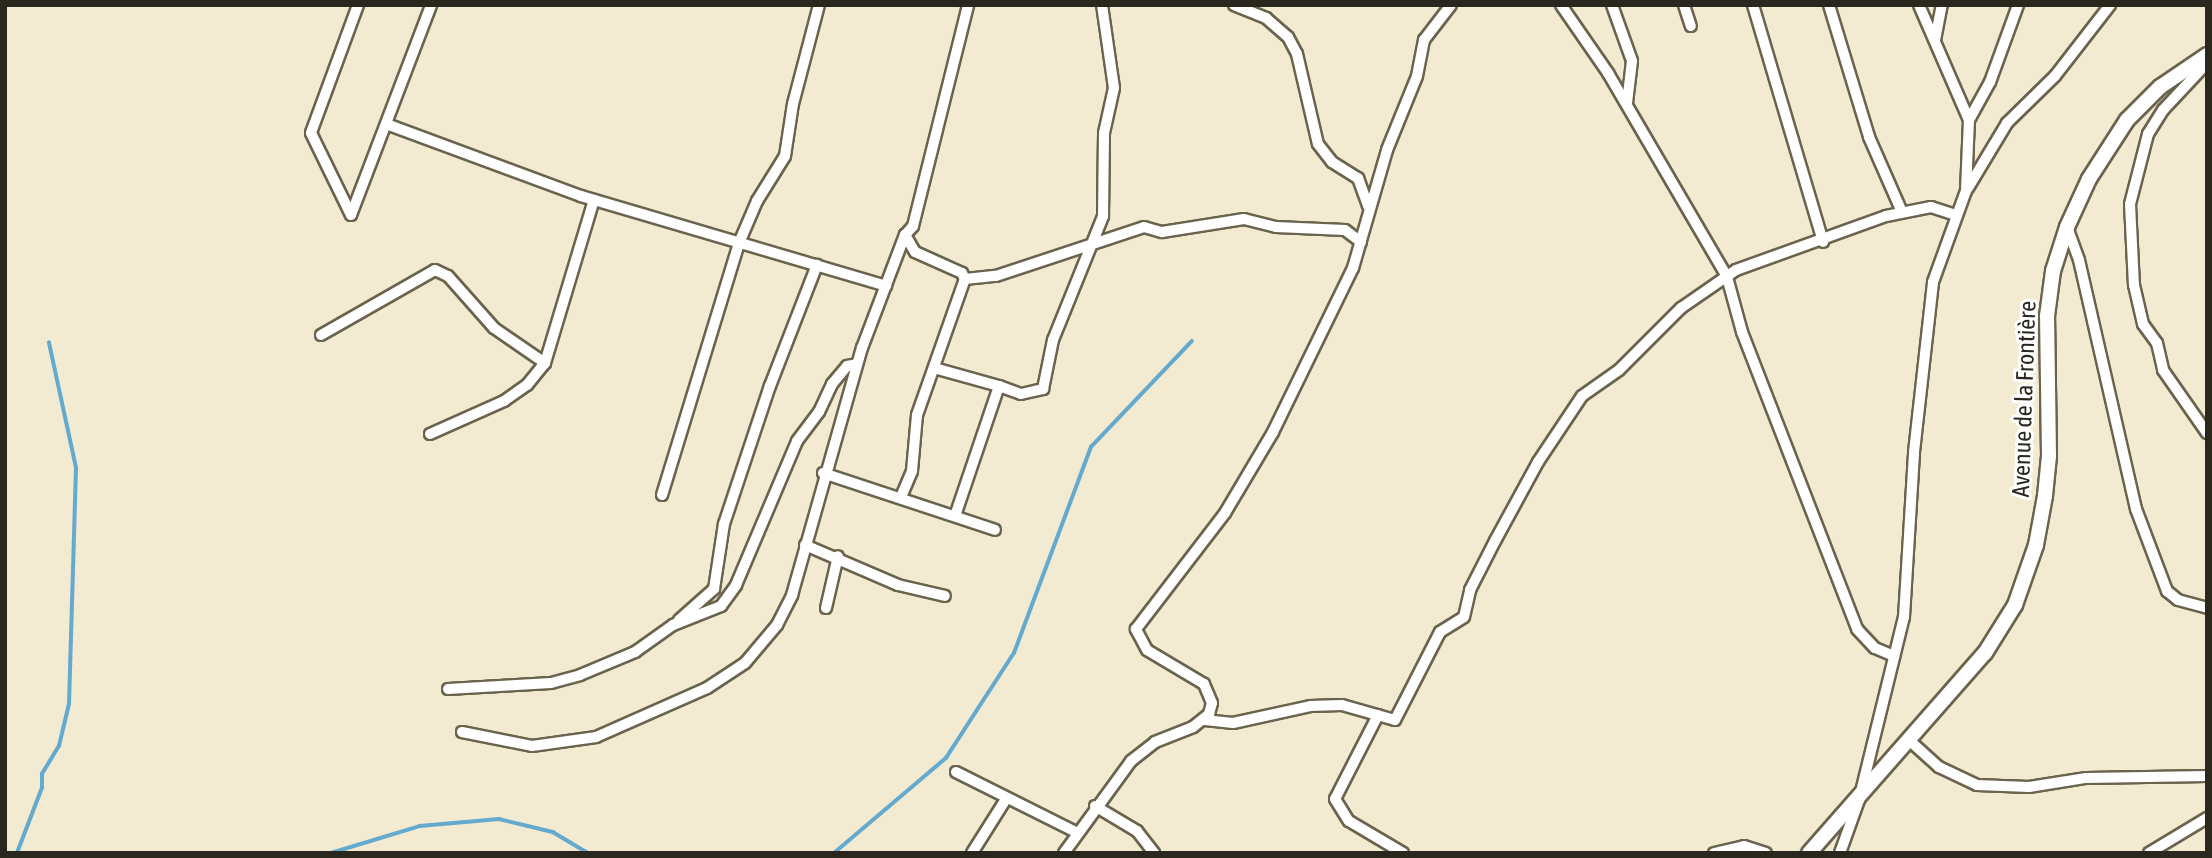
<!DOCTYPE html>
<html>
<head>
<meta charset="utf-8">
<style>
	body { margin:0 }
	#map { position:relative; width:2212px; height:858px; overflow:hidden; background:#f2ead1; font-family:"Asap Condensed",sans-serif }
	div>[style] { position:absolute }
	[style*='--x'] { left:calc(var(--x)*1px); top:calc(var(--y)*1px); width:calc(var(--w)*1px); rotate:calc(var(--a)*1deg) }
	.stream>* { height:3.5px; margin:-1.75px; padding:0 1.75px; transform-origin:1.75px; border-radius:1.75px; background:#64a9ce }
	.roads { filter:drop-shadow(2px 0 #6a634d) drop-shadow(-2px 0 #6a634d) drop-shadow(0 2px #6a634d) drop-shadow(0 -2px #6a634d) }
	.minor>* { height:10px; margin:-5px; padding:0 5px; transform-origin:5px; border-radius:5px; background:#fff }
	.tertiary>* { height:14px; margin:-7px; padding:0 7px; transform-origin:7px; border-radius:7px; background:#fff }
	span { translate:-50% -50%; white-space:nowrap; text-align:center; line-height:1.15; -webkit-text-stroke:6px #fff; paint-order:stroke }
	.street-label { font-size:24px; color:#2a271e }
	.frame { position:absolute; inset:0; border:7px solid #2a271e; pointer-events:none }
</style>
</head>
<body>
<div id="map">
	<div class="stream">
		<div style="--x:17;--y:853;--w:70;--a:-69"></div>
		<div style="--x:42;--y:788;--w:14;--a:-90"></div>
		<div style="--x:42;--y:774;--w:33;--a:-59"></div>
		<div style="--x:59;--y:746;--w:43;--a:-76.6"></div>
		<div style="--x:69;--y:704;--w:236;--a:-88.3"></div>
		<div style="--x:76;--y:468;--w:128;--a:-102.2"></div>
		<div style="--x:331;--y:853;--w:93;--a:-16.9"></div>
		<div style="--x:420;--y:826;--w:79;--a:-5.1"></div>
		<div style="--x:499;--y:819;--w:56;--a:13.5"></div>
		<div style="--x:553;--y:832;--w:41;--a:31"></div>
		<div style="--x:834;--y:853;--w:147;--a:-40.3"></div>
		<div style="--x:946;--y:758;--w:125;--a:-57.1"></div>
		<div style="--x:1014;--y:653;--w:220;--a:-69.5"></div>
		<div style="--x:1091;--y:447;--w:146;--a:-46.4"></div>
	</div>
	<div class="roads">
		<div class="minor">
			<div style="--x:358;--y:5;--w:136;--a:110.2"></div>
			<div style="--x:311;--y:133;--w:91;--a:64"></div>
			<div style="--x:351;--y:215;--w:225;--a:-69.1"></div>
			<div style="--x:1234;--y:5;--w:35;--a:22"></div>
			<div style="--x:1266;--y:18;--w:29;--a:41"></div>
			<div style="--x:1288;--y:37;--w:19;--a:62"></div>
			<div style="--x:1297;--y:54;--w:92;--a:76.9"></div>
			<div style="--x:1318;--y:144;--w:23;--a:52"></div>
			<div style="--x:1332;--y:162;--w:31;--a:32"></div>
			<div style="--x:1358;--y:178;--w:30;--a:70"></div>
			<div style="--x:1561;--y:5;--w:83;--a:55.3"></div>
			<div style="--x:1608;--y:73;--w:236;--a:59.7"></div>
			<div style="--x:1727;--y:277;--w:57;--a:74.7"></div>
			<div style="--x:1742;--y:332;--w:318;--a:68.8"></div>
			<div style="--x:1857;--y:629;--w:26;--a:47"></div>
			<div style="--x:1875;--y:648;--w:21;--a:23"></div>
			<div style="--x:1612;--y:5;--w:59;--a:70.3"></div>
			<div style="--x:1632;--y:61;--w:42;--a:96.8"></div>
			<div style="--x:1684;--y:5;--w:22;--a:72"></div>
			<div style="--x:1753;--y:5;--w:247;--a:73.5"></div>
			<div style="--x:1829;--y:5;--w:138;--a:73.1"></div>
			<div style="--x:1869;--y:137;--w:82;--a:66.3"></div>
			<div style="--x:1919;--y:5;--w:125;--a:66.5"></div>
			<div style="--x:1935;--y:40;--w:36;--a:-79"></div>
			<div style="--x:2207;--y:63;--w:64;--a:133.1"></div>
			<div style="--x:2163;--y:110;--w:28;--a:122"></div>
			<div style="--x:2148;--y:134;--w:72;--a:104.4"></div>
			<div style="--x:2130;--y:204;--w:81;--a:87.2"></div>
			<div style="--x:2134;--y:285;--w:40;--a:77"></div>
			<div style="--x:2143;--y:324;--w:24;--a:54"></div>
			<div style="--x:2157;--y:343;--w:28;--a:77"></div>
			<div style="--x:2163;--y:370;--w:77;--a:55.1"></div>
			<div style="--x:389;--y:125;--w:205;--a:20.3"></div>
			<div style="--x:581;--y:196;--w:318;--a:16.4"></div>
			<div style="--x:1968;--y:188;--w:76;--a:-59"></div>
			<div style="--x:2007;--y:123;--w:67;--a:-44.4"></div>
			<div style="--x:2055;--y:76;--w:90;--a:-52.2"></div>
			<div style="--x:2067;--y:227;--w:35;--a:70"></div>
			<div style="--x:2079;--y:260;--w:255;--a:77.1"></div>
			<div style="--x:2136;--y:509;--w:88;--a:69.3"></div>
			<div style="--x:2167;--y:591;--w:14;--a:39"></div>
			<div style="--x:2178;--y:600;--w:30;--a:15"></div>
			<div style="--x:965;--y:279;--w:31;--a:-6"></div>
			<div style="--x:996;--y:276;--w:156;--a:-18.3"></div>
			<div style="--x:1144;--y:227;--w:19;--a:16"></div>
			<div style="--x:1162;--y:232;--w:83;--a:-9"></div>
			<div style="--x:1244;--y:219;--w:33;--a:14"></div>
			<div style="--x:1276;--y:227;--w:69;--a:2.5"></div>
			<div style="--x:1345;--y:230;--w:20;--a:37"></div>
			<div style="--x:321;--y:335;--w:131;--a:-29.7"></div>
			<div style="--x:435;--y:270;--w:14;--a:25"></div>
			<div style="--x:448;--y:276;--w:69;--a:48.5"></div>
			<div style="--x:494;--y:328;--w:62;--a:34.5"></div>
			<div style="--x:934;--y:368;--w:67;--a:15.5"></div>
			<div style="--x:430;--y:434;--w:81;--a:-24"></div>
			<div style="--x:504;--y:401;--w:28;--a:-35"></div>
			<div style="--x:527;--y:385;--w:28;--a:-51"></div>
			<div style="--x:545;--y:363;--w:170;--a:-73.3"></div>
			<div style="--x:823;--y:473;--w:181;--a:18.3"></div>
			<div style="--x:662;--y:495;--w:264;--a:-73"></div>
			<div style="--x:739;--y:243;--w:46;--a:-66.8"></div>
			<div style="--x:757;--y:201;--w:53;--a:-58.1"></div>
			<div style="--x:785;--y:156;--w:53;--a:-81.3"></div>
			<div style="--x:793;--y:104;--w:102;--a:-75.3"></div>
			<div style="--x:901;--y:497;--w:28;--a:-67"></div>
			<div style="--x:912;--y:471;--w:56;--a:-84.9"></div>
			<div style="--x:917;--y:415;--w:144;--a:-70.6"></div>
			<div style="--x:965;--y:279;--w:7;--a:-117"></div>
			<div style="--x:962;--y:273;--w:51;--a:-155.9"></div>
			<div style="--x:915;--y:252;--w:20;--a:-120"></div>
			<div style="--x:955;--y:516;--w:137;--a:-71.3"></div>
			<div style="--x:999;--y:386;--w:23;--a:20"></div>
			<div style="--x:1021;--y:394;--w:23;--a:-13"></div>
			<div style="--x:1043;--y:389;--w:50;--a:-78.5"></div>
			<div style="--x:1053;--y:340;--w:134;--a:-68"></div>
			<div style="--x:1103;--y:216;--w:83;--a:-89.3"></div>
			<div style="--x:1104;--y:133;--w:46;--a:-77.5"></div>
			<div style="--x:1114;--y:88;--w:84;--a:-98.2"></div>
			<div style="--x:805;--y:545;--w:101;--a:23.3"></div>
			<div style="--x:898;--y:585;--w:48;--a:13.2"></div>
			<div style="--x:826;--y:608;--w:53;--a:-77"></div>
			<div style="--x:679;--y:620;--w:47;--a:-41.5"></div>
			<div style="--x:714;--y:589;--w:66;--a:-81.3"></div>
			<div style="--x:724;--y:524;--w:145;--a:-71.6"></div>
			<div style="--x:770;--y:386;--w:130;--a:-68.8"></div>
			<div style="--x:448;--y:689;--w:103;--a:-3.3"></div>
			<div style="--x:551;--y:683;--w:30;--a:-15"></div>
			<div style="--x:580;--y:675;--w:60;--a:-22.7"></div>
			<div style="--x:635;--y:652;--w:47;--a:-35.4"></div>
			<div style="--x:673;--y:625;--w:52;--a:-21.6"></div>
			<div style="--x:721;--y:606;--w:26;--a:-54"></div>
			<div style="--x:736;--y:585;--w:156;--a:-67"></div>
			<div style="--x:797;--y:441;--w:36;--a:-53"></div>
			<div style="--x:819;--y:412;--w:31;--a:-65"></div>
			<div style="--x:832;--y:384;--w:23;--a:-50"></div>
			<div style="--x:847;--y:366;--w:10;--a:-11"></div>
			<div style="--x:1378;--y:715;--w:94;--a:117.1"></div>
			<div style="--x:1335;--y:799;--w:26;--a:58"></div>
			<div style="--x:1349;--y:821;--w:63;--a:30.7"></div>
			<div style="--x:1205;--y:720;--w:28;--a:6"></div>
			<div style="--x:1233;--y:723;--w:79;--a:-12.4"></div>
			<div style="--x:1310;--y:706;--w:32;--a:-2"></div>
			<div style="--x:1342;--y:705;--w:55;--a:15.8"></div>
			<div style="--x:1395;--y:720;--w:99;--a:-62.9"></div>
			<div style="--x:1440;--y:632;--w:28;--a:-32"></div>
			<div style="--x:1464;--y:617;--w:28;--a:-77"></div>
			<div style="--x:1470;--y:590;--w:55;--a:-63"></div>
			<div style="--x:1495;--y:541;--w:90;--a:-61.4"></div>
			<div style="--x:1538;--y:462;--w:79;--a:-56.3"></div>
			<div style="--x:1582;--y:396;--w:45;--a:-35.1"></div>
			<div style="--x:1619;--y:370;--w:88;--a:-45"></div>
			<div style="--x:1681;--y:308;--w:67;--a:-34.6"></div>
			<div style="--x:1736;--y:270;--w:159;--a:-19.8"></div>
			<div style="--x:1886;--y:216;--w:46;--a:-11.3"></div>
			<div style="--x:1931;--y:207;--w:26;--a:18"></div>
			<div style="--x:462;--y:732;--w:71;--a:11.3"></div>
			<div style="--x:532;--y:746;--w:65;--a:-8"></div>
			<div style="--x:596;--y:737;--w:121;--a:-23.8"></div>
			<div style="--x:707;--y:688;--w:45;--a:-33.3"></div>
			<div style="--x:745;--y:663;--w:50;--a:-49.9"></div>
			<div style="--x:777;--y:625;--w:34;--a:-63"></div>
			<div style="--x:792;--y:595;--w:257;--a:-74.2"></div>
			<div style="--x:862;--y:348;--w:121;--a:-69.2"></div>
			<div style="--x:905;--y:235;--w:12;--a:-48"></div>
			<div style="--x:913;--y:226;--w:228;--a:-76"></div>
			<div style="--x:1910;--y:741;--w:39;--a:42"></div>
			<div style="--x:1939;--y:767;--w:42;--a:25.3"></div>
			<div style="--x:1977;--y:785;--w:52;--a:2.2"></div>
			<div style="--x:2029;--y:787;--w:58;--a:-9"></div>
			<div style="--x:2086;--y:778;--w:121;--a:-0.9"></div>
			<div style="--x:956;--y:772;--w:136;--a:26.6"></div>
			<div style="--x:1095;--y:806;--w:49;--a:30.8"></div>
			<div style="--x:1137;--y:831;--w:28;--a:52"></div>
			<div style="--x:972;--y:853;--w:64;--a:-57.8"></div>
			<div style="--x:1064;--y:853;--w:114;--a:-53.9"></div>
			<div style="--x:1131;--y:761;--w:31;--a:-38"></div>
			<div style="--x:1155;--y:742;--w:41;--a:-21.5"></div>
			<div style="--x:1193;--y:727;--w:21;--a:-39"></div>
			<div style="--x:1209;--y:714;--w:11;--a:-75"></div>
			<div style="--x:1212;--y:703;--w:21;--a:-113"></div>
			<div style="--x:1204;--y:684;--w:66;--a:-149.2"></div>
			<div style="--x:1147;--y:650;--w:24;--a:-118"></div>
			<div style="--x:1136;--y:629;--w:146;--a:-52.5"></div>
			<div style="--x:1225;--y:513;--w:94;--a:-59.3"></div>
			<div style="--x:1273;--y:432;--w:182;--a:-64"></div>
			<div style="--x:1353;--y:268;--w:123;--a:-73.9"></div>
			<div style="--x:1387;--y:150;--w:80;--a:-67.9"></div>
			<div style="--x:1417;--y:76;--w:37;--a:-79"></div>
			<div style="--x:1424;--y:40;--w:44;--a:-52.4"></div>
			<div style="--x:1714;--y:853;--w:31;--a:-13"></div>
			<div style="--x:1744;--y:846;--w:23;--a:18"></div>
			<div style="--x:1840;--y:853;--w:56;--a:-70.3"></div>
			<div style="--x:1859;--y:800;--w:188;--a:-76.2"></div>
			<div style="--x:1904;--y:617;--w:165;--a:-86.5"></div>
			<div style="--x:1914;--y:452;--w:171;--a:-83.6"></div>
			<div style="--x:1933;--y:282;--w:97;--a:-70.1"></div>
			<div style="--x:1966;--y:191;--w:71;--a:-87.6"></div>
			<div style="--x:1969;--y:120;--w:43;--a:-61.1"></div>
			<div style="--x:1990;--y:82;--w:82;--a:-70"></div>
			<div style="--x:2149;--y:853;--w:68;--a:-31.1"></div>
		</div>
		<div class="tertiary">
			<div style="--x:1809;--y:853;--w:266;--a:-48.7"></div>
			<div style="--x:1985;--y:653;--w:57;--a:-58"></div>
			<div style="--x:2015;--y:605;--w:64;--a:-70.7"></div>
			<div style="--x:2036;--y:545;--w:50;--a:-79.6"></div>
			<div style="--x:2045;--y:496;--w:40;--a:-84.3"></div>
			<div style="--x:2049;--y:456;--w:140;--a:-90.8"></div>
			<div style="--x:2047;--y:316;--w:45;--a:-82.4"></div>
			<div style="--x:2053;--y:271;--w:46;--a:-72.3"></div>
			<div style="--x:2067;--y:227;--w:53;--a:-65.4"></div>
			<div style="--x:2089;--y:179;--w:70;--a:-57.2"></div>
			<div style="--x:2127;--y:120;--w:47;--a:-45"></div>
			<div style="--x:2160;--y:87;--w:57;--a:-34.2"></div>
		</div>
	</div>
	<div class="street-label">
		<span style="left:2024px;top:399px;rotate:-88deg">Avenue de la Frontière</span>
	</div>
	<div class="frame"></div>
</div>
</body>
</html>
